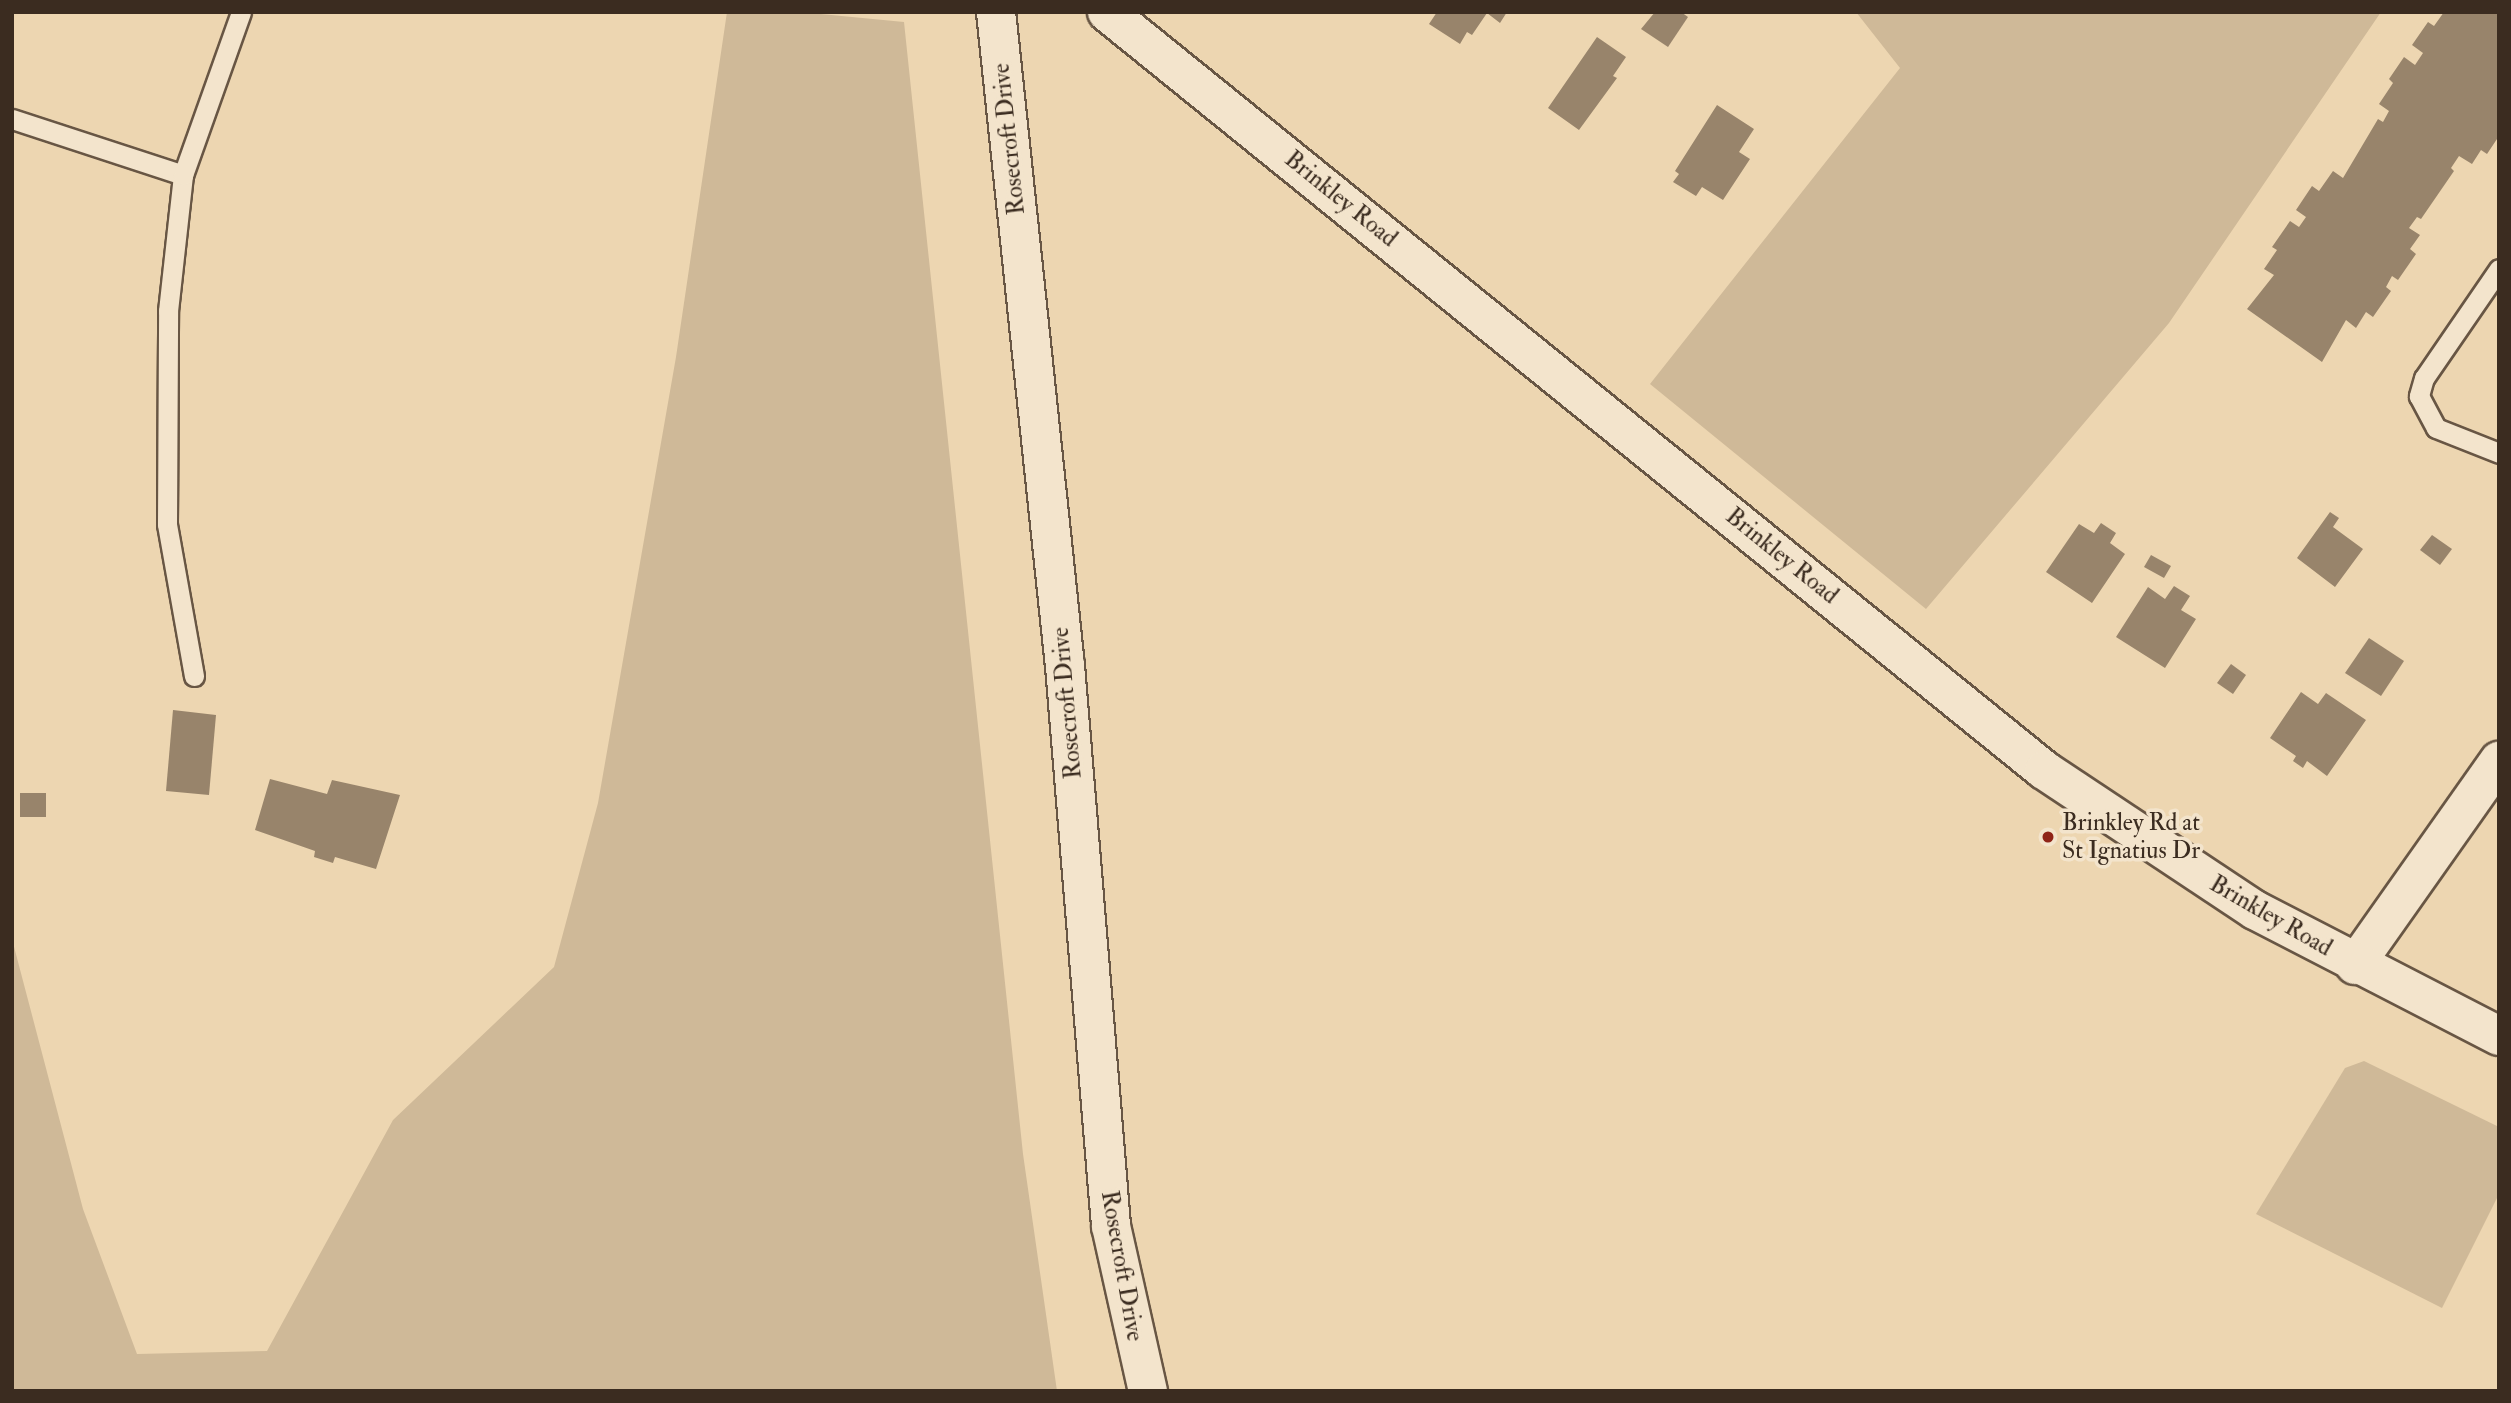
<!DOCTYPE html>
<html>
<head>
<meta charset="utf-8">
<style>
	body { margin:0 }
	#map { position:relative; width:2511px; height:1403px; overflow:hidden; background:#edd6b1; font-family:"IM FELL Double Pica",serif }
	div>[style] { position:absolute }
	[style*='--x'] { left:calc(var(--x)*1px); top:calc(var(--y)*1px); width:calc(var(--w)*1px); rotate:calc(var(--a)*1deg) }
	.green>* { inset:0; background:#cfb998 }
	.building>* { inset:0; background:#98846b }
	.roads { filter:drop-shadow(2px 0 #685644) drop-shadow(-2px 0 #685644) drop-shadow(0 2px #685644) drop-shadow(0 -2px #685644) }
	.service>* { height:19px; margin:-9.5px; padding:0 9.5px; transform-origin:9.5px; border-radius:9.5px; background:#f3e4cc }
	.minor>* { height:38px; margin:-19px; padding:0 19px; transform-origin:19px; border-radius:19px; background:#f3e4cc }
	.secondary>* { height:38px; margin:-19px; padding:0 19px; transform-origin:19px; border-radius:19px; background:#f3e4cc }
	.dots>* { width:19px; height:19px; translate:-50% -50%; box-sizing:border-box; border:4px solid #f3e4cc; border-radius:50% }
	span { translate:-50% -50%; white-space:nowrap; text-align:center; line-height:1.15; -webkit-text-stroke:7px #f3e4cc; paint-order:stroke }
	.street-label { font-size:24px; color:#3b2c20 }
	.poi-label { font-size:24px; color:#3b2c20 }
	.left { translate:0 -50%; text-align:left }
	.frame { position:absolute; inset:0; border:14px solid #3b2c20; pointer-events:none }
</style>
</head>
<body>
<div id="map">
	<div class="green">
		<div style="clip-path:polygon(727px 12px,800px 12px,904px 22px,1023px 1154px,1057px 1391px,12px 1391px,12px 939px,83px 1209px,137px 1354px,267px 1351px,393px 1120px,554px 967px,598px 803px,676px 357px)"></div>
		<div style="clip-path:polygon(1856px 12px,2381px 12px,2169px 323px,1926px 609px,1650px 384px,1900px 68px)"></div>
		<div style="clip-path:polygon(2364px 1061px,2499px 1127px,2499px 1194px,2442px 1308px,2256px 1214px,2345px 1068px)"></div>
	</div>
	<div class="building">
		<div style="clip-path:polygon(1437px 12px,1507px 12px,1500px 23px,1487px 13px,1472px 35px,1467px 32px,1460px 44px,1429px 24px)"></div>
		<div style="clip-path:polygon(1655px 12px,1681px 12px,1688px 17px,1668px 47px,1641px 29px)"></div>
		<div style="clip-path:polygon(2444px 12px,2499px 12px,2499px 136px,2487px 154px,2481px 150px,2472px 164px,2459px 156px,2451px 168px,2454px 171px,2421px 219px,2417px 217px,2409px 228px,2420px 235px,2410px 249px,2416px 254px,2398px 280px,2392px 276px,2386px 287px,2391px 291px,2373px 317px,2366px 312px,2356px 328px,2346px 320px,2322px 362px,2247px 309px,2274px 275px,2264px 269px,2277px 250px,2272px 247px,2290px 221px,2299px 227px,2306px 217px,2296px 210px,2312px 186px,2319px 191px,2333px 171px,2343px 178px,2378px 119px,2383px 122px,2389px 111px,2379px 104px,2393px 83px,2389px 79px,2404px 57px,2415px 65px,2423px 53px,2412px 45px,2428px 22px,2434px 26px)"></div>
		<div style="clip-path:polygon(1597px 37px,1626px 57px,1613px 76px,1617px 78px,1579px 130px,1548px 108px)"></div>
		<div style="clip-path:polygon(1717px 105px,1754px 129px,1739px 152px,1750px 159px,1723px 200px,1702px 187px,1696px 196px,1673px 182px,1679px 174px,1675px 171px)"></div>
		<div style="clip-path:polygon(2330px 512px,2339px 518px,2333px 527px,2363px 549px,2335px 587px,2297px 558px)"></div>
		<div style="clip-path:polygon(2101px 523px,2116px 533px,2110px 543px,2125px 554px,2092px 603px,2046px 572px,2079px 524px,2094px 533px)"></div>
		<div style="clip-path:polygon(2432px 535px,2452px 549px,2440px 565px,2420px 550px)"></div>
		<div style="clip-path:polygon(2151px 555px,2171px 566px,2164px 578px,2144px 567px)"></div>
		<div style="clip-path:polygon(2174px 586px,2190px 596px,2181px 610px,2196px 619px,2165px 668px,2116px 637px,2148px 587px,2165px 599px)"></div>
		<div style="clip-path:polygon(2369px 638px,2404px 661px,2381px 696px,2345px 673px)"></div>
		<div style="clip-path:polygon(2231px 664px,2246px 675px,2233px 694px,2217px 683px)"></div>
		<div style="clip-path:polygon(2301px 692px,2318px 704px,2326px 693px,2366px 720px,2327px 776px,2307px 761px,2303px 768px,2293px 761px,2296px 756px,2270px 738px)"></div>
		<div style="clip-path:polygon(173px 710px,216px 715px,209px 795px,166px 791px)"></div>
		<div style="clip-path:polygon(270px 779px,327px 794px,332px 780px,400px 795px,376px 869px,335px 857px,333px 863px,314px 857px,315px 851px,255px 830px)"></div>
		<div style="clip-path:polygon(20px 793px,46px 793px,46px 817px,20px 817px)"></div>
	</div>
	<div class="roads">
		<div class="service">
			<div style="--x:12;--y:119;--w:180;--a:18.1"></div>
			<div style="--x:2499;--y:269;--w:132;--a:124.5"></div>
			<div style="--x:2424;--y:378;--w:19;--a:106"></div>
			<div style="--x:2419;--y:396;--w:36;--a:62"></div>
			<div style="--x:2436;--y:428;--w:68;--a:21.6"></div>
			<div style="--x:194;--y:676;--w:154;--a:-100.1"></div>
			<div style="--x:167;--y:524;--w:213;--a:-89.7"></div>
			<div style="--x:168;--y:311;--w:137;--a:-83.7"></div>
			<div style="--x:183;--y:175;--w:173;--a:-70.4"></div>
		</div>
		<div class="minor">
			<div style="--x:996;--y:12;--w:658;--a:83.98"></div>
			<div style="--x:1065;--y:666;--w:562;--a:85.3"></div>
			<div style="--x:1111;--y:1226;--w:169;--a:77.4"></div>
			<div style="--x:2355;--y:965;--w:250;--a:-54.8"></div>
		</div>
		<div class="secondary">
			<div style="--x:1107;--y:12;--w:1205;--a:38.97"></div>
			<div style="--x:2044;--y:770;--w:253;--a:33.6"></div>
			<div style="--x:2255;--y:910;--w:275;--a:27.3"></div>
		</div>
	</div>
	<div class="dots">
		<div style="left:2048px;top:837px;background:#8f2418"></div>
	</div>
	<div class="street-label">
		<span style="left:1009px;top:139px;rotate:-96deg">Rosecroft Drive</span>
		<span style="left:1341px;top:199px;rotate:39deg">Brinkley Road</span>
		<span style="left:1782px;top:556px;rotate:39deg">Brinkley Road</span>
		<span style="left:1067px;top:703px;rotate:-95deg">Rosecroft Drive</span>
		<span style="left:2271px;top:916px;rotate:30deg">Brinkley Road</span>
		<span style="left:1122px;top:1266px;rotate:80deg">Rosecroft Drive</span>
	</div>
	<div class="poi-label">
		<span class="left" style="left:2062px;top:837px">Brinkley Rd at<br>St Ignatius Dr</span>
	</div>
	<div class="frame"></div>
</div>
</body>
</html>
